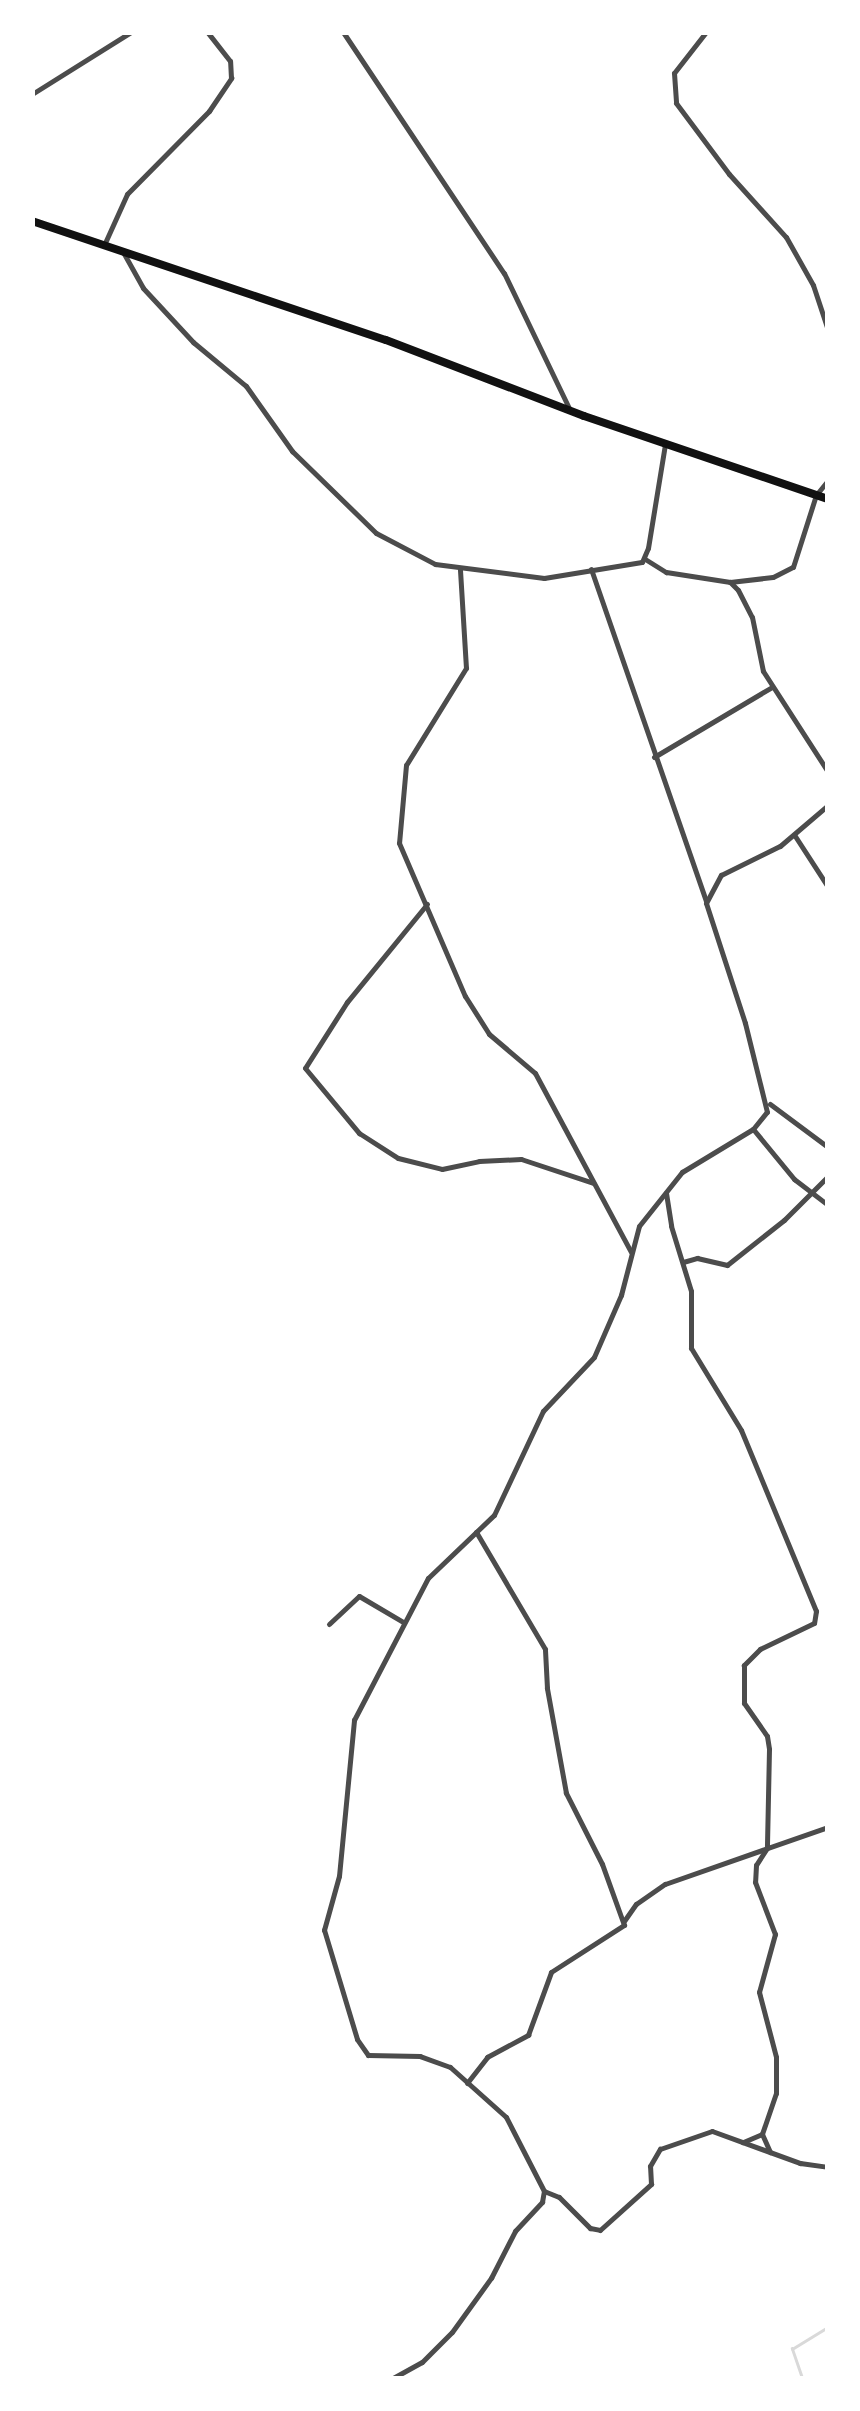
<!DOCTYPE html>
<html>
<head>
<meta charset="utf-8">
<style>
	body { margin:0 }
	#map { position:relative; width:860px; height:2411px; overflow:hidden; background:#fff; font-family:"Fira Sans Condensed",sans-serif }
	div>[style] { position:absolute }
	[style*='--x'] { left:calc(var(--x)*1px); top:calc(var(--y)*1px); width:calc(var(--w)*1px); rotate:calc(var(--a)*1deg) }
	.stream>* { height:2.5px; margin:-1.25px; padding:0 1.25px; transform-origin:1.25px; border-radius:1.25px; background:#d9d9d9 }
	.minor>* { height:5px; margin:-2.5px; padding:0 2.5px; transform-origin:2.5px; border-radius:2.5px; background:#4c4c4c }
	.primary>* { height:8px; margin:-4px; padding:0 4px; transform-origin:4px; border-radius:4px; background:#111 }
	span { translate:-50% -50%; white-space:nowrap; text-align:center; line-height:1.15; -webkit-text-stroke:8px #fff; paint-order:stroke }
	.frame { position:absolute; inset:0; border:35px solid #fff; pointer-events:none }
</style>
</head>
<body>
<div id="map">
	<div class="stream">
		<div style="--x:802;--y:2378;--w:31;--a:-109"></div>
		<div style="--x:792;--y:2349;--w:42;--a:-31.4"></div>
	</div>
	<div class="minor">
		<div style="--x:343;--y:32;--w:290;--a:56.3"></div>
		<div style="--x:504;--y:273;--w:152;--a:64.3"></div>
		<div style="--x:706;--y:32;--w:52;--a:128"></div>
		<div style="--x:674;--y:73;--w:30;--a:86"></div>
		<div style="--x:676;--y:103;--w:89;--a:53.3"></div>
		<div style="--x:729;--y:174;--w:85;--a:47.9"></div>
		<div style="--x:786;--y:237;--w:55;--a:60.6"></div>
		<div style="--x:813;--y:285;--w:47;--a:71.6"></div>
		<div style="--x:32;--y:94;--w:117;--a:-32.1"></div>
		<div style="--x:104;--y:245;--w:56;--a:-65.7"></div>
		<div style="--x:127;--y:194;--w:117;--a:-45.3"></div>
		<div style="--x:209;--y:111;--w:40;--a:-56"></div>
		<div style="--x:231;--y:78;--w:17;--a:-93"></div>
		<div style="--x:230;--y:61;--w:37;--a:-128"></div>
		<div style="--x:123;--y:252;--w:41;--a:60.9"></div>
		<div style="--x:143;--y:288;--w:74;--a:47.2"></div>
		<div style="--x:193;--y:342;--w:69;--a:39.7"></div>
		<div style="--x:246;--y:386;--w:80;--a:54.7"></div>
		<div style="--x:292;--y:451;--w:117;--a:44.3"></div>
		<div style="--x:376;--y:533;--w:67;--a:27.7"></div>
		<div style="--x:435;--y:564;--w:110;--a:7.3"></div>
		<div style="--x:544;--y:578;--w:99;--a:-9.3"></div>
		<div style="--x:642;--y:562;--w:15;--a:-67"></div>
		<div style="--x:648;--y:548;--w:105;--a:-80.7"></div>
		<div style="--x:645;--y:559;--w:25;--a:32"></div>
		<div style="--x:666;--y:572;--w:65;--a:8.9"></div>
		<div style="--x:730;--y:582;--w:11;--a:45"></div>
		<div style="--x:738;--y:590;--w:30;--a:63"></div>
		<div style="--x:752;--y:617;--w:55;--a:78.5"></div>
		<div style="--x:763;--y:671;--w:120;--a:57.2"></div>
		<div style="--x:591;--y:569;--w:351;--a:70.9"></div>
		<div style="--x:460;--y:570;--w:98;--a:86.5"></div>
		<div style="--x:466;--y:668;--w:114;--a:121.7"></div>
		<div style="--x:406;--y:765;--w:78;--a:95.1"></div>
		<div style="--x:399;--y:843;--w:167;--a:66.7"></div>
		<div style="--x:465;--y:996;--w:45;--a:57.7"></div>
		<div style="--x:489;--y:1034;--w:60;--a:40.3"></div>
		<div style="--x:535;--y:1073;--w:203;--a:61.8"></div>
		<div style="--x:730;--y:582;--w:43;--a:-6.6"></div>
		<div style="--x:773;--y:577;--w:22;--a:-27"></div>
		<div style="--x:793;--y:567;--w:76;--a:-72.3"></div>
		<div style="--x:816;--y:495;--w:19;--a:-51"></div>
		<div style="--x:827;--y:629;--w:1;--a:0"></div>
		<div style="--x:654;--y:757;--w:137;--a:-30.7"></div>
		<div style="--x:795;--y:836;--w:61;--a:57.1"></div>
		<div style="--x:427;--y:904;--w:127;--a:129.2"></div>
		<div style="--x:347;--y:1002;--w:78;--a:122.5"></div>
		<div style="--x:305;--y:1068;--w:85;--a:50.3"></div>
		<div style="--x:359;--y:1133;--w:46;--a:32.7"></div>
		<div style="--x:398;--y:1158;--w:45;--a:14"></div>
		<div style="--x:442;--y:1169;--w:38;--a:-12"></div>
		<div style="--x:479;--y:1161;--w:42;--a:-2.7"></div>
		<div style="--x:521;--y:1159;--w:76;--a:18.4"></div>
		<div style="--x:770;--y:1104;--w:72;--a:36.6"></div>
		<div style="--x:753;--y:1129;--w:65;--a:50.6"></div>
		<div style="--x:794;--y:1179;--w:43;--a:37.4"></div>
		<div style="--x:666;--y:1193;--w:33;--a:81"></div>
		<div style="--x:671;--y:1226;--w:68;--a:72.9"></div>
		<div style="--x:691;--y:1291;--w:57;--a:90"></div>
		<div style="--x:691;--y:1348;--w:96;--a:58.6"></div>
		<div style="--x:741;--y:1430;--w:196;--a:67.5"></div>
		<div style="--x:816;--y:1611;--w:12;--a:99"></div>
		<div style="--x:814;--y:1623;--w:60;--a:154.3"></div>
		<div style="--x:760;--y:1649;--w:23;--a:135"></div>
		<div style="--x:744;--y:1665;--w:38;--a:90"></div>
		<div style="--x:744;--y:1703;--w:40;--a:55.1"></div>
		<div style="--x:767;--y:1736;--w:13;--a:81"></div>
		<div style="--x:769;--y:1749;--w:99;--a:91.2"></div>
		<div style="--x:767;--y:1848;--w:20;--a:123"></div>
		<div style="--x:756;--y:1865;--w:17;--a:93"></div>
		<div style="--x:755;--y:1882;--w:56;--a:69"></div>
		<div style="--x:775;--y:1934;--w:60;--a:105.4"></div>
		<div style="--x:759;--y:1992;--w:67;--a:75.3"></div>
		<div style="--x:776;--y:2057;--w:36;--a:90"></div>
		<div style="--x:776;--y:2093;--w:43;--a:108.9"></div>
		<div style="--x:762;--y:2134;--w:21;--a:157"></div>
		<div style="--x:683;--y:1262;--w:15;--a:-16"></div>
		<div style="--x:697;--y:1258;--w:31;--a:13"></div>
		<div style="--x:727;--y:1265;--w:73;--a:-38.3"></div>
		<div style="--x:784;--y:1220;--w:62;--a:-45"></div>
		<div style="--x:329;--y:1624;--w:41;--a:-43"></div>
		<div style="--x:359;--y:1596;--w:51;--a:30.6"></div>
		<div style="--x:624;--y:1921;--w:21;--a:-55"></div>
		<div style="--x:636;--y:1904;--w:35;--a:-35"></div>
		<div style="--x:665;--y:1884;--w:173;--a:-19.3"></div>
		<div style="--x:467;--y:2083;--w:33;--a:-52"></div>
		<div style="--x:487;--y:2057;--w:47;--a:-28.2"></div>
		<div style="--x:528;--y:2035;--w:67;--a:-69.9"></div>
		<div style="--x:551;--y:1972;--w:87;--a:-32.8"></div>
		<div style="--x:624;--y:1925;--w:65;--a:-109.8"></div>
		<div style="--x:602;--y:1864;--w:80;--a:-116.9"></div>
		<div style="--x:566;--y:1793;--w:107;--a:-100.3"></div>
		<div style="--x:547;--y:1688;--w:39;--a:-93"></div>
		<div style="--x:545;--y:1649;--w:136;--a:-120.5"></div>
		<div style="--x:762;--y:2134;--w:20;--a:66"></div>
		<div style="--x:544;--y:2191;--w:16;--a:22"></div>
		<div style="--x:559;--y:2197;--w:44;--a:45"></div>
		<div style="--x:590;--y:2228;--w:10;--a:11"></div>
		<div style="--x:600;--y:2230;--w:69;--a:-42"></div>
		<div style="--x:651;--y:2184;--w:18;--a:-93"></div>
		<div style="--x:650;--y:2166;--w:20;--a:-60"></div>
		<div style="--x:660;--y:2149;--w:55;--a:-19.1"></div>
		<div style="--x:712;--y:2131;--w:94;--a:20"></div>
		<div style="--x:800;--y:2163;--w:28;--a:8"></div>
		<div style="--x:393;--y:2378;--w:33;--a:-29"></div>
		<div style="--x:422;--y:2362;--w:42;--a:-45"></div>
		<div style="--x:452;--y:2332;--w:67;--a:-54.2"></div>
		<div style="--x:491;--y:2278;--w:53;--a:-62.9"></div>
		<div style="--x:515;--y:2231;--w:40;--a:-47"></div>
		<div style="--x:542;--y:2202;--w:11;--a:-80"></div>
		<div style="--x:544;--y:2191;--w:83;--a:-117.2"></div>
		<div style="--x:506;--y:2117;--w:75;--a:-138.2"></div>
		<div style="--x:450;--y:2067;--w:32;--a:-160"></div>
		<div style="--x:420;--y:2056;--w:52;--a:-178.9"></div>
		<div style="--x:368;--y:2055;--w:19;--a:-125"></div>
		<div style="--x:357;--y:2039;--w:114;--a:-106.8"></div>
		<div style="--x:324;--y:1930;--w:56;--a:-74.5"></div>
		<div style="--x:339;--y:1876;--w:157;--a:-84.5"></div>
		<div style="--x:354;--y:1720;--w:160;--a:-62.5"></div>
		<div style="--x:428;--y:1578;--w:91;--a:-43.7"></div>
		<div style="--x:494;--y:1515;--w:115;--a:-64.8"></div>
		<div style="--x:543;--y:1411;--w:74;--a:-46.6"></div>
		<div style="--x:594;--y:1357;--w:68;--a:-66.5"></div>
		<div style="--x:621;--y:1295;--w:71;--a:-75.4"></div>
		<div style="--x:639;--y:1226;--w:69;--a:-51.5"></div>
		<div style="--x:682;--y:1172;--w:83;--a:-31.2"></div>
		<div style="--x:753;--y:1129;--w:22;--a:-51"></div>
		<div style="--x:767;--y:1112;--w:92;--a:-103.9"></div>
		<div style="--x:745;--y:1023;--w:126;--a:-108"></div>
		<div style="--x:706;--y:903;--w:32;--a:-62"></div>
		<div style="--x:721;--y:875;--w:66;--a:-26.2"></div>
		<div style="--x:780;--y:846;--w:63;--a:-40.5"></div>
	</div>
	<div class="primary">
		<div style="--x:32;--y:221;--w:373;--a:18.6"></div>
		<div style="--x:386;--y:340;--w:212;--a:21"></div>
		<div style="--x:584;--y:416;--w:258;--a:18.8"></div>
	</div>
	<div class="frame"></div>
</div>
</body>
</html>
